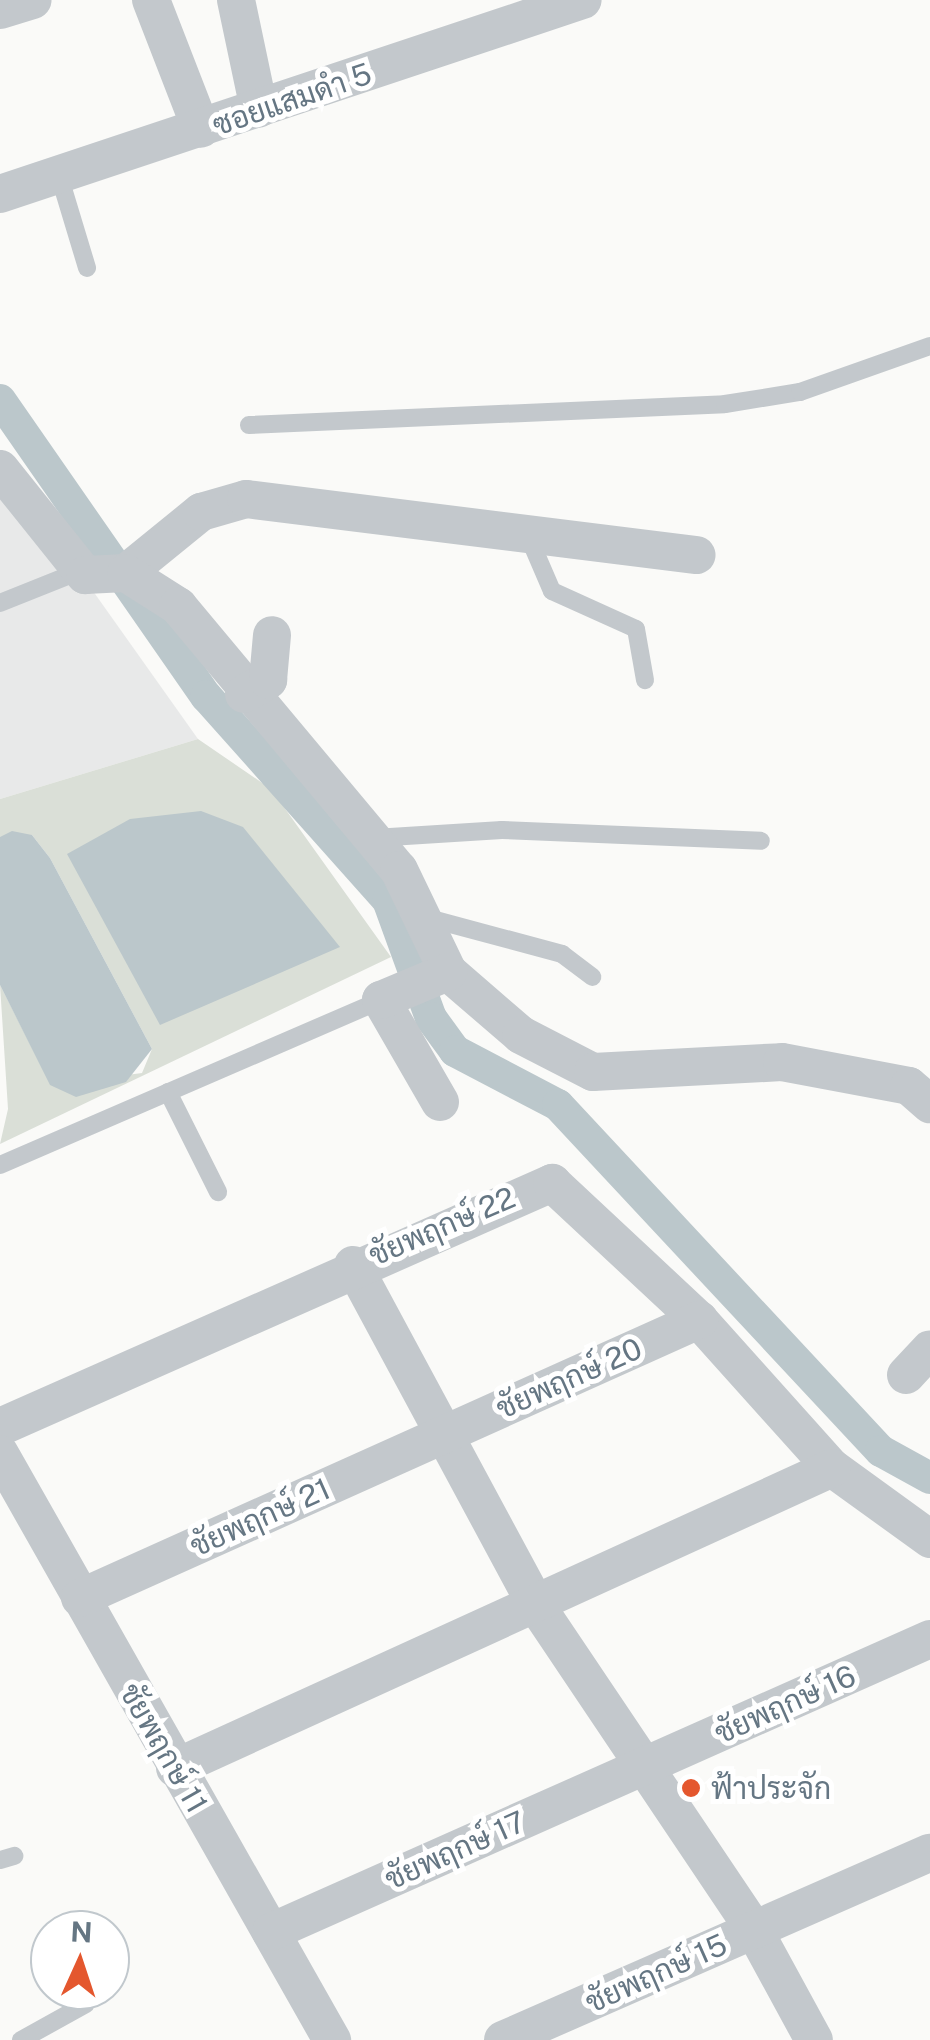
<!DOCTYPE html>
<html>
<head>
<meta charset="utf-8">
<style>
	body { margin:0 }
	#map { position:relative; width:930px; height:2040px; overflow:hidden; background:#fafaf8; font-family:"Public Sans",Sarabun,sans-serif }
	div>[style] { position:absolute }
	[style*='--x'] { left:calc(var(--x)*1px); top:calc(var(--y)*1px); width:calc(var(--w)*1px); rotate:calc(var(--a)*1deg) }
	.built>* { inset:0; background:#e8e9e9 }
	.green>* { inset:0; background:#dadfd7 }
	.water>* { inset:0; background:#bbc7cb }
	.canal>* { height:32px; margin:-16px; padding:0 16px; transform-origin:16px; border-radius:16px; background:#bbc7cb }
	.service>* { height:18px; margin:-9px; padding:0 9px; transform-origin:9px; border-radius:9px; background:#c3c8cc }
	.minor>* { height:38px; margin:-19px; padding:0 19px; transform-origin:19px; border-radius:19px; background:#c3c8cc }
	.dots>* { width:28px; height:28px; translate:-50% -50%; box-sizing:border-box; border:5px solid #fff; border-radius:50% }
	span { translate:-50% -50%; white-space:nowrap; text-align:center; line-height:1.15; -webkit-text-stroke:10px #fff; paint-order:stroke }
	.street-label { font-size:30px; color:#657683 }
	.poi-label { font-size:30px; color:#657683 }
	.left { translate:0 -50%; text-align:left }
	.north { position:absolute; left:30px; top:1910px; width:100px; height:100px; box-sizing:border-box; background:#fff; border:2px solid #c1c8cd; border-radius:50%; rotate:3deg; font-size:28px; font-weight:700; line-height:40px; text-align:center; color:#657683 }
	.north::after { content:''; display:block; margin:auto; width:35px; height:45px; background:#e4572e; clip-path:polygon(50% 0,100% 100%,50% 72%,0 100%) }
</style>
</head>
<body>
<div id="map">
	<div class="built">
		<div style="clip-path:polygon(0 460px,198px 739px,0 799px)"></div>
	</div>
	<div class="green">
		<div style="clip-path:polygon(198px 739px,271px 789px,391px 957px,0 1144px,8px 1109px,0 985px,51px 1085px,142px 1073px,152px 1049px,50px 858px,32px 835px,0 837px,0 799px)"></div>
	</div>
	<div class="water">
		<div style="clip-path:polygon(201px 811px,243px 827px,340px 947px,160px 1025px,67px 854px,130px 819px)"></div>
		<div style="clip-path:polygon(12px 831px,32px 835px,50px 858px,152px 1049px,126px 1082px,76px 1097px,50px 1085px,0 985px,0 837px)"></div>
	</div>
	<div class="canal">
		<div style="--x:0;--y:400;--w:361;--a:55.2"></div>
		<div style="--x:206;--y:696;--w:273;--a:48.3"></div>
		<div style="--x:388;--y:900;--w:126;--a:70"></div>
		<div style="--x:431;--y:1018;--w:41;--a:54"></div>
		<div style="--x:455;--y:1051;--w:116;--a:27.7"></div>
		<div style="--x:558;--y:1105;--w:473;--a:47"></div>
		<div style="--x:881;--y:1451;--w:56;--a:28.9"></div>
	</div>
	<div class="service">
		<div style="--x:59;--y:175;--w:97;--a:73.2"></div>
		<div style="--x:249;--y:425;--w:476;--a:-2.5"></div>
		<div style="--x:725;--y:404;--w:76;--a:-9.1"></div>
		<div style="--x:800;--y:392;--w:138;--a:-19.5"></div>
		<div style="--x:527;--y:533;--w:63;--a:66.7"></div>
		<div style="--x:552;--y:591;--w:92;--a:24.3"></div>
		<div style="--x:636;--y:629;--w:52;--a:80"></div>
		<div style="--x:0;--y:603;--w:81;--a:-21.8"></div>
		<div style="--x:374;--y:838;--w:128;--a:-3.6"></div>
		<div style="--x:502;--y:830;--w:259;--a:2.4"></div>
		<div style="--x:428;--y:918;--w:139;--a:15"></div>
		<div style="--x:562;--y:954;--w:38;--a:37"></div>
		<div style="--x:168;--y:1092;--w:112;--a:63.4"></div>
		<div style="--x:0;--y:1165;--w:415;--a:-23.4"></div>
		<div style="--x:0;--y:1860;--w:15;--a:-16"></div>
		<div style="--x:21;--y:2040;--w:74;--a:-29"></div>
	</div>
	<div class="minor">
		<div style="--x:151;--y:0;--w:138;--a:68.8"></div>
		<div style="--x:236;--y:0;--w:111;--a:78.1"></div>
		<div style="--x:0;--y:10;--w:34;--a:-17"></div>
		<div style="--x:0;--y:194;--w:614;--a:-18.41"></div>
		<div style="--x:0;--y:469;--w:136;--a:51.3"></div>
		<div style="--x:85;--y:575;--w:41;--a:-2.8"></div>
		<div style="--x:126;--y:573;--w:97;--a:-39.1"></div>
		<div style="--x:201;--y:512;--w:47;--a:-16.1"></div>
		<div style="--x:246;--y:499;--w:454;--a:7.1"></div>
		<div style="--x:126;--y:573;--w:62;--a:32.4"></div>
		<div style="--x:178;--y:606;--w:344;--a:50.1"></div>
		<div style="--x:399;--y:870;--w:113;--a:64.3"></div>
		<div style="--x:448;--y:972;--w:96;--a:40.8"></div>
		<div style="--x:521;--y:1035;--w:81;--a:27.2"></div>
		<div style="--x:593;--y:1072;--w:189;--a:-3"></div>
		<div style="--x:782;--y:1062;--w:129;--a:10.7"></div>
		<div style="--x:909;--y:1086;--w:28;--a:41"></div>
		<div style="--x:244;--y:694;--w:28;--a:-30"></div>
		<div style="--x:268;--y:680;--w:45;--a:-84.9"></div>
		<div style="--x:440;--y:1102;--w:118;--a:-120"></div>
		<div style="--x:381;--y:1000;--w:73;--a:-22.7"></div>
		<div style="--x:353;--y:1265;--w:386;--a:61.7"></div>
		<div style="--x:536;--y:1605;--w:391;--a:56.1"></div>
		<div style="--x:754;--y:1930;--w:125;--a:61.4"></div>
		<div style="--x:906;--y:1375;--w:35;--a:-47"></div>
		<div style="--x:0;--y:1427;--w:604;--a:-23.85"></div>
		<div style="--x:552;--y:1183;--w:201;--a:43"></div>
		<div style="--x:699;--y:1320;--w:199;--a:48.1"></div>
		<div style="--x:832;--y:1468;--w:121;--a:35.9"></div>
		<div style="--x:0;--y:1454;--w:674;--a:60.47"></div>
		<div style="--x:80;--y:1598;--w:679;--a:-24.19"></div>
		<div style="--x:175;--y:1768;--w:722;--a:-24.54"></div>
		<div style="--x:271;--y:1932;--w:721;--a:-23.97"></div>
		<div style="--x:503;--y:2040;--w:466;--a:-23.7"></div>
	</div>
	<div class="dots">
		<div style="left:691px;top:1788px;background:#e4572e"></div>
	</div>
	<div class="street-label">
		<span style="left:292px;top:99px;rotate:-19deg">ซอยแสมดำ 5</span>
		<span style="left:442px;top:1226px;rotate:-23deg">ชัยพฤกษ์ 22</span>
		<span style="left:569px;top:1378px;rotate:-24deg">ชัยพฤกษ์ 20</span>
		<span style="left:260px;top:1517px;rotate:-24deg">ชัยพฤกษ์ 21</span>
		<span style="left:785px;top:1704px;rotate:-24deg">ชัยพฤกษ์ 16</span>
		<span style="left:164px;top:1748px;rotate:60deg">ชัยพฤกษ์ 11</span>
		<span style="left:455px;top:1850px;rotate:-24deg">ชัยพฤกษ์ 17</span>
		<span style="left:656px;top:1973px;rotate:-24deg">ชัยพฤกษ์ 15</span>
	</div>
	<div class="poi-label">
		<span class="left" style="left:711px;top:1788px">ฟ้าประจัก</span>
	</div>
	<div class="north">N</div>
</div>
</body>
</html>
